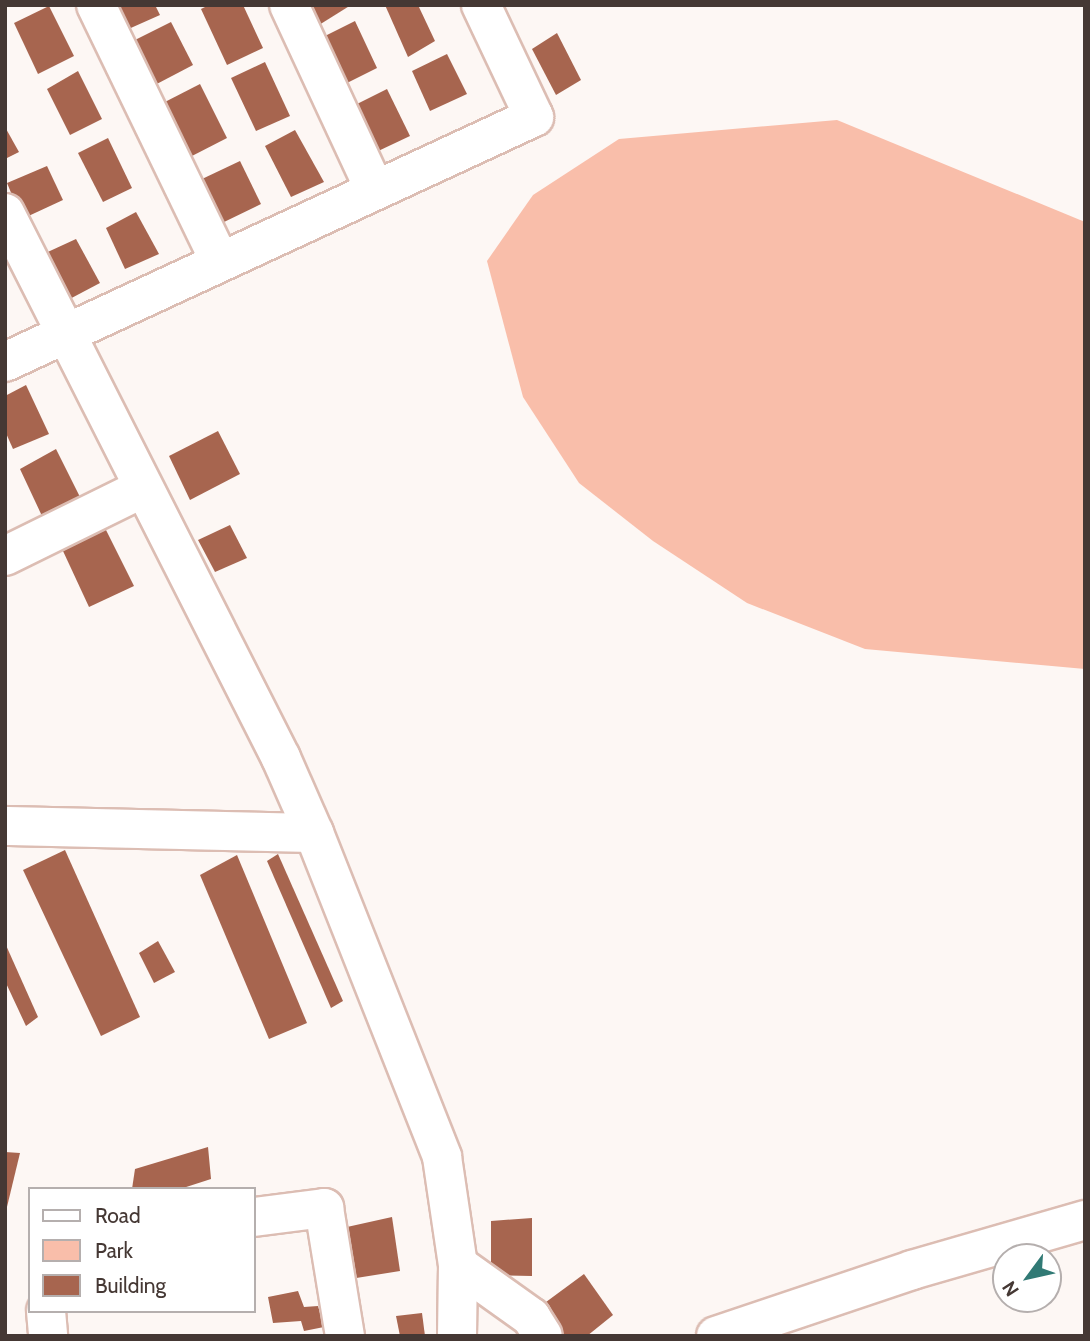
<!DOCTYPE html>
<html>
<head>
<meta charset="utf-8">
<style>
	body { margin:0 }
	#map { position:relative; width:1090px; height:1341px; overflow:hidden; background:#fdf7f4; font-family:Cabin,sans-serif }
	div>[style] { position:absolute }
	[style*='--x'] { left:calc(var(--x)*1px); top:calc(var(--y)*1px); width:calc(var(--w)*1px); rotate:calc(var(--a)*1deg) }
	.green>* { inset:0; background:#f9beaa }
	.building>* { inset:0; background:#a7654f }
	.roads { filter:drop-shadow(2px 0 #dcbdb3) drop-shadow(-2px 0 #dcbdb3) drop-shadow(0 2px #dcbdb3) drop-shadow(0 -2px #dcbdb3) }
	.minor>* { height:38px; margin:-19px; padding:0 19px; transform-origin:19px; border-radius:19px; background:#fff }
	span { translate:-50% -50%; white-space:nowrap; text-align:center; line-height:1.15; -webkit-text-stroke:7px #fff; paint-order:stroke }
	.frame { position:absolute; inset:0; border:7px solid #453834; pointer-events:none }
	.legend { position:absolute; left:28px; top:1187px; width:228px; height:126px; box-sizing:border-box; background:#fff; border:2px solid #b5afae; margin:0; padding:9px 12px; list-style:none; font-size:21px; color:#453834 }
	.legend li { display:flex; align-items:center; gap:14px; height:35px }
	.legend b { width:35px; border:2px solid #b5afae }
	.north { position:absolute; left:992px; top:1243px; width:70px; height:70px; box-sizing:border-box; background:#fff; border:2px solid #b5afae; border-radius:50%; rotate:237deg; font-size:19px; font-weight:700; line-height:28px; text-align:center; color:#453834 }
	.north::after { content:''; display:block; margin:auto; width:24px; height:32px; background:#317a75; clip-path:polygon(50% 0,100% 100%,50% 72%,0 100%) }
</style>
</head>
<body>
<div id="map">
	<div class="green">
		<div style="clip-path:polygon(837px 120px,1085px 222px,1085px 669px,865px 649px,747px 603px,653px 541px,579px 483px,523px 397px,487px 261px,533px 195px,619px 139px)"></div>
	</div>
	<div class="building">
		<div style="clip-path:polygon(113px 5px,155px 5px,160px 15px,124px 31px)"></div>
		<div style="clip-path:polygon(209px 5px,243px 5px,263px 48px,227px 65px,201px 9px)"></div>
		<div style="clip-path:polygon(309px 5px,351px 5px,319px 25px)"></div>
		<div style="clip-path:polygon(385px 5px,418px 5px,435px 41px,408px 57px)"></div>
		<div style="clip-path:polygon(49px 6px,74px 56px,38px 74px,14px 23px)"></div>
		<div style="clip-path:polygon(355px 21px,377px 68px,343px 85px,319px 39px)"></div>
		<div style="clip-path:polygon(171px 22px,193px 65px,151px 87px,127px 44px)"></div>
		<div style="clip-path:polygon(557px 33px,581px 80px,556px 95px,532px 49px)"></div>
		<div style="clip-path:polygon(447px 54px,467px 94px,430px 111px,412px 71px)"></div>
		<div style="clip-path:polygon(265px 62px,290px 116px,256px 131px,231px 78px)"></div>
		<div style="clip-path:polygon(78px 71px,102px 119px,70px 135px,47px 89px)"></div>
		<div style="clip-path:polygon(200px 84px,227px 138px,190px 157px,161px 104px)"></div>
		<div style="clip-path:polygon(387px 89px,410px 136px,374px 153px,353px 106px)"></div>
		<div style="clip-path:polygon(5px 127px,19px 152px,5px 159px)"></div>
		<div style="clip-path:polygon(295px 130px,324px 182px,291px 197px,265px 146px)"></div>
		<div style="clip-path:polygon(108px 138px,132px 188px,103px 202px,78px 153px)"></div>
		<div style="clip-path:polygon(240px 161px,261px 204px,222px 223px,202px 179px)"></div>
		<div style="clip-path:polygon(47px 166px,63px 200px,22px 219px,7px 183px)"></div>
		<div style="clip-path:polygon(136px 212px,159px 254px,125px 269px,106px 228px)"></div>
		<div style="clip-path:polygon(76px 239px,100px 283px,64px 302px,39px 256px)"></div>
		<div style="clip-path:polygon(26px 385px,49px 434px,13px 449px,5px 431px,5px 396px)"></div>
		<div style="clip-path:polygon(218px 431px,240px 474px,190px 500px,169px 456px)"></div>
		<div style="clip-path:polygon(56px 449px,82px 501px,42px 516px,20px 469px)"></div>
		<div style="clip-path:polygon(230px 525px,247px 558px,215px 572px,198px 540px)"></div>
		<div style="clip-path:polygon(105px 528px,134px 586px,89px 607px,63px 551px)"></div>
		<div style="clip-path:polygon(65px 850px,140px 1017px,101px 1036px,23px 870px)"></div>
		<div style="clip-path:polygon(278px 854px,343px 1001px,331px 1008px,267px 861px)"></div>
		<div style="clip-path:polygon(237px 855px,307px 1023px,269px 1039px,200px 875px)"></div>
		<div style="clip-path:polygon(158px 941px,175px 972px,154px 983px,139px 953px)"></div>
		<div style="clip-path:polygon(5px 943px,38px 1017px,26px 1026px,5px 981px)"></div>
		<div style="clip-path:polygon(208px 1147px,211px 1179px,180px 1189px,132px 1189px,135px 1169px)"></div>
		<div style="clip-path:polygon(5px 1152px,20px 1153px,6px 1211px,5px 1211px)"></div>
		<div style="clip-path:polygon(392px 1217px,400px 1271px,350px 1279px,338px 1229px)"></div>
		<div style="clip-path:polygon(532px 1218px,532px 1276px,491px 1275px,491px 1221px)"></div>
		<div style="clip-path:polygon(584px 1274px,613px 1315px,587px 1336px,565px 1336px,542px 1305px)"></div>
		<div style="clip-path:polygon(298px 1291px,304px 1307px,318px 1306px,324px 1327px,304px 1331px,301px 1321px,273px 1323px,268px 1297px)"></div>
		<div style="clip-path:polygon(422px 1313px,425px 1336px,400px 1336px,396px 1316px)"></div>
	</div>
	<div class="roads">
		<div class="minor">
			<div style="--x:96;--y:5;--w:285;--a:64.2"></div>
			<div style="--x:289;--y:5;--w:204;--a:65.1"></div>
			<div style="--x:5;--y:213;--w:611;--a:63.14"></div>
			<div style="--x:281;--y:758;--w:82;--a:66.3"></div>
			<div style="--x:314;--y:833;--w:348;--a:68.4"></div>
			<div style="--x:442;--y:1157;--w:109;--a:81.6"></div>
			<div style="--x:458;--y:1265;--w:71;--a:90.8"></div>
			<div style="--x:5;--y:362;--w:583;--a:-24.85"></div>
			<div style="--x:534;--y:117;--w:124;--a:-115.3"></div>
			<div style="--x:5;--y:556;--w:154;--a:-26.2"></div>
			<div style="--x:5;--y:826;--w:309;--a:1.3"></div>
			<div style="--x:254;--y:1217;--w:71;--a:-7.3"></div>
			<div style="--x:324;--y:1208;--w:130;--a:80.7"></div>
			<div style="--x:458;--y:1265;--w:90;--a:35.5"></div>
			<div style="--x:531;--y:1317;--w:22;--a:58"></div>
			<div style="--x:46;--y:1311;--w:25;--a:85"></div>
			<div style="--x:716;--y:1336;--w:207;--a:-18.6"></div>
			<div style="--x:912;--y:1270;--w:180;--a:-16.1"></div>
		</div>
	</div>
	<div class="frame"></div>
	<ul class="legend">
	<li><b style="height:9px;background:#fff"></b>Road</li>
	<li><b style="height:19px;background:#f9beaa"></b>Park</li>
	<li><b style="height:19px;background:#a7654f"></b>Building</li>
	</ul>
	<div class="north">N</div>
</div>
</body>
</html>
